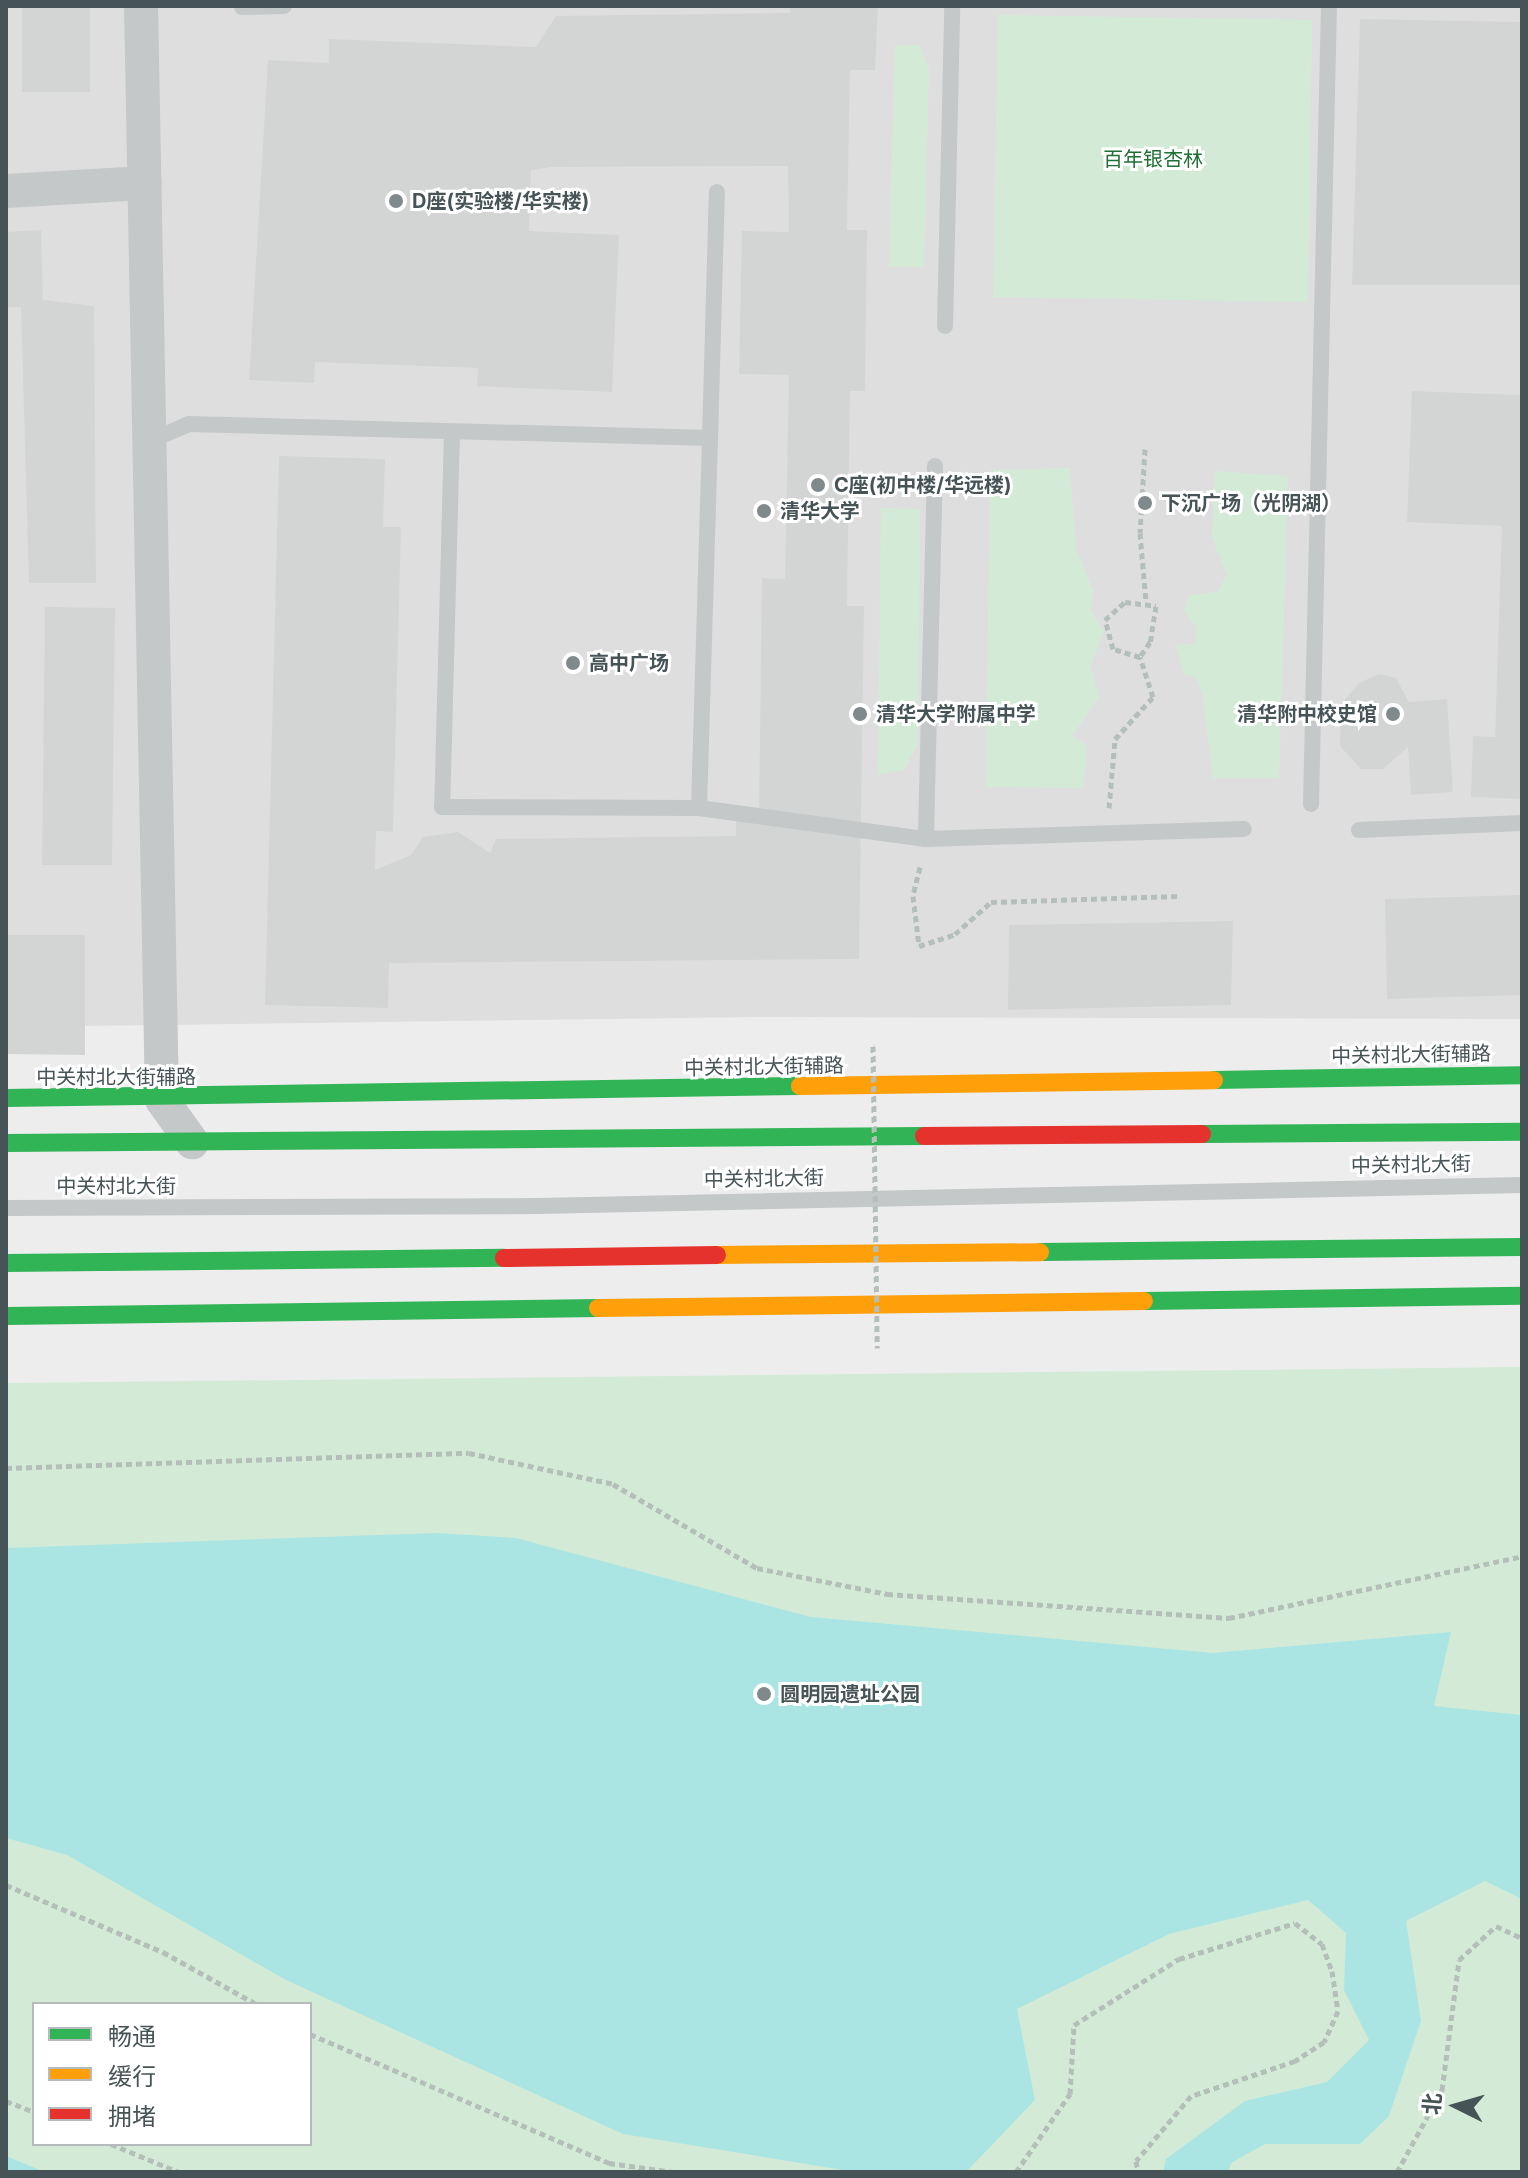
<!DOCTYPE html>
<html>
<head>
<meta charset="utf-8">
<style>
	body { margin:0 }
	#map { position:relative; width:1528px; height:2178px; overflow:hidden; background:#ededed; font-family:Inter,"Noto Sans SC",sans-serif }
	div>[style] { position:absolute }
	[style*='--x'] { left:calc(var(--x)*1px); top:calc(var(--y)*1px); width:calc(var(--w)*1px); rotate:calc(var(--a)*1deg) }
	.education>* { inset:0; background:#dfdedf }
	.green>* { inset:0; background:#d3ebd6 }
	.water>* { inset:0; background:#aae5e4 }
	.building>* { inset:0; background:#d3d5d5 }
	.path>* { height:5px; margin-top:-2.5px; transform-origin:0; background:repeating-linear-gradient(90deg,#b5bfba 0 6px,transparent 0 10px) }
	.lane>* { height:16px; margin:-8px; padding:0 8px; transform-origin:8px; border-radius:8px; background:#c4c8c8 }
	.street>* { height:34px; margin:-17px; padding:0 17px; transform-origin:17px; border-radius:17px; background:#c4c8c8 }
	.fast>* { height:18px; margin:-9px; padding:0 9px; transform-origin:9px; border-radius:9px; background:#30b455 }
	.slow>* { height:18px; margin:-9px; padding:0 9px; transform-origin:9px; border-radius:9px; background:#ff9f0a }
	.jam>* { height:18px; margin:-9px; padding:0 9px; transform-origin:9px; border-radius:9px; background:#e5322d }
	.path-bridge>* { height:5px; margin-top:-2.5px; transform-origin:0; background:repeating-linear-gradient(90deg,#b5bfba 0 6px,transparent 0 10px) }
	.dots>* { width:22px; height:22px; translate:-50% -50%; box-sizing:border-box; border:4px solid #fff; border-radius:50% }
	span { translate:-50% -50%; white-space:nowrap; text-align:center; line-height:1.15; -webkit-text-stroke:6px #fff; paint-order:stroke }
	.park-label { font-size:20px; color:#1f7035 }
	.poi-label { font-size:20px; color:#465357; font-weight:700 }
	.left { translate:0 -50%; text-align:left }
	.right { translate:-100% -50%; text-align:right }
	.street-label { font-size:20px; color:#465357 }
	.frame { position:absolute; inset:0; border:8px solid #465357; pointer-events:none }
	.legend { position:absolute; left:32px; top:2002px; width:280px; height:144px; box-sizing:border-box; background:#fff; border:2px solid #b5babc; margin:0; padding:10px 14px; list-style:none; font-size:24px; color:#465357 }
	.legend li { display:flex; align-items:center; gap:16px; height:40px }
	.legend b { width:40px; border:2px solid #b5babc }
	.north { position:absolute; left:1416px; top:2066px; width:80px; height:80px; -webkit-text-stroke:6px #fff; paint-order:stroke; rotate:275deg; font-size:22px; font-weight:700; line-height:32px; text-align:center; color:#465357 }
	.north::after { content:''; display:block; margin:auto; width:28px; height:36px; background:#465357; clip-path:polygon(50% 0,100% 100%,50% 72%,0 100%) }
</style>
</head>
<body>
<div id="map">
	<div class="education">
		<div style="clip-path:polygon(6px 6px,1522px 6px,1522px 1019px,757px 1017px,6px 1027px)"></div>
	</div>
	<div class="green">
		<div style="clip-path:polygon(998px 15px,1312px 20px,1308px 302px,993px 297px)"></div>
		<div style="clip-path:polygon(895px 45px,919px 45px,929px 69px,924px 267px,889px 267px)"></div>
		<div style="clip-path:polygon(1070px 468px,1076px 548px,1093px 591px,1091px 611px,1104px 631px,1090px 667px,1099px 696px,1072px 736px,1087px 746px,1083px 788px,986px 787px,990px 470px)"></div>
		<div style="clip-path:polygon(1215px 471px,1288px 476px,1279px 778px,1213px 778px,1203px 696px,1197px 678px,1184px 674px,1175px 645px,1195px 644px,1197px 628px,1184px 611px,1189px 595px,1217px 592px,1227px 575px,1212px 537px)"></div>
		<div style="clip-path:polygon(881px 508px,920px 509px,918px 743px,904px 770px,878px 775px)"></div>
		<div style="clip-path:polygon(evenodd,1522px 1367px,1522px 2172px,6px 2172px,6px 1383px,1522px 1367px,34px 2004px,310px 2004px,310px 2144px,34px 2144px,34px 2004px)"></div>
	</div>
	<div class="water">
		<div style="clip-path:polygon(437px 1533px,516px 1538px,811px 1617px,1213px 1653px,1451px 1632px,1434px 1706px,1522px 1715px,1522px 1899px,1485px 1881px,1406px 1921px,1421px 2021px,1389px 2116px,1360px 2144px,1265px 2144px,1231px 2163px,1229px 2172px,1163px 2172px,1166px 2159px,1245px 2101px,1327px 2082px,1369px 2040px,1344px 1990px,1346px 1933px,1308px 1900px,1169px 1934px,1017px 2009px,1035px 2100px,968px 2170px,843px 2170px,623px 2134px,286px 1980px,67px 1855px,6px 1838px,6px 1548px)"></div>
		<div style="clip-path:polygon(6px 2156px,45px 2172px,6px 2172px)"></div>
	</div>
	<div class="building">
		<div style="clip-path:polygon(22px 6px,90px 6px,90px 92px,22px 92px)"></div>
		<div style="clip-path:polygon(790px 6px,878px 6px,875px 70px,850px 70px,847px 230px,867px 230px,865px 391px,850px 391px,847px 606px,864px 606px,859px 959px,389px 963px,388px 1008px,265px 1005px,279px 456px,385px 459px,383px 527px,401px 527px,393px 832px,376px 831px,375px 870px,411px 855px,423px 837px,458px 832px,490px 853px,496px 839px,736px 836px,736px 815px,759px 815px,762px 578px,785px 579px,789px 375px,739px 374px,742px 231px,789px 232px,788px 166px,552px 167px,531px 170px,529px 231px,619px 235px,612px 392px,477px 386px,478px 368px,315px 362px,314px 383px,249px 380px,268px 60px,329px 63px,329px 39px,536px 47px,556px 16px,790px 13px)"></div>
		<div style="clip-path:polygon(1360px 19px,1522px 22px,1522px 285px,1352px 285px)"></div>
		<div style="clip-path:polygon(41px 230px,43px 300px,94px 306px,96px 583px,29px 583px,21px 307px,6px 307px,6px 232px)"></div>
		<div style="clip-path:polygon(1412px 391px,1522px 395px,1522px 799px,1471px 797px,1473px 736px,1495px 737px,1502px 526px,1407px 522px)"></div>
		<div style="clip-path:polygon(45px 607px,115px 608px,112px 865px,42px 865px)"></div>
		<div style="clip-path:polygon(1379px 674px,1396px 678px,1409px 702px,1447px 699px,1453px 792px,1411px 795px,1408px 747px,1383px 769px,1361px 769px,1340px 746px,1341px 704px,1359px 683px)"></div>
		<div style="clip-path:polygon(1522px 895px,1522px 995px,1387px 999px,1385px 899px)"></div>
		<div style="clip-path:polygon(1233px 921px,1231px 1005px,1008px 1010px,1009px 925px)"></div>
		<div style="clip-path:polygon(6px 935px,85px 935px,85px 1055px,6px 1054px)"></div>
	</div>
	<div class="path">
		<div style="--x:1145;--y:449;--w:84;--a:93.4"></div>
		<div style="--x:1140;--y:533;--w:68;--a:85"></div>
		<div style="--x:1109;--y:808;--w:69;--a:-85"></div>
		<div style="--x:1115;--y:739;--w:57;--a:-47.9"></div>
		<div style="--x:1153;--y:697;--w:42;--a:-108"></div>
		<div style="--x:1140;--y:657;--w:28;--a:-163"></div>
		<div style="--x:1113;--y:649;--w:30;--a:-105"></div>
		<div style="--x:1105;--y:620;--w:27;--a:-42"></div>
		<div style="--x:1125;--y:602;--w:31;--a:7"></div>
		<div style="--x:1156;--y:606;--w:36;--a:99"></div>
		<div style="--x:1150;--y:642;--w:18;--a:124"></div>
		<div style="--x:920;--y:867;--w:30;--a:104"></div>
		<div style="--x:913;--y:896;--w:50;--a:83.2"></div>
		<div style="--x:919;--y:946;--w:38;--a:-18"></div>
		<div style="--x:955;--y:934;--w:48;--a:-41.6"></div>
		<div style="--x:991;--y:902;--w:188;--a:-1.8"></div>
		<div style="--x:6;--y:1468;--w:463;--a:-1.9"></div>
		<div style="--x:469;--y:1453;--w:147;--a:12.1"></div>
		<div style="--x:613;--y:1484;--w:167;--a:30.3"></div>
		<div style="--x:757;--y:1568;--w:133;--a:11.3"></div>
		<div style="--x:887;--y:1594;--w:343;--a:4"></div>
		<div style="--x:1229;--y:1618;--w:299;--a:-11.9"></div>
		<div style="--x:6;--y:1885;--w:171;--a:23.1"></div>
		<div style="--x:163;--y:1952;--w:107;--a:29.2"></div>
		<div style="--x:310;--y:2034;--w:326;--a:23.3"></div>
		<div style="--x:609;--y:2163;--w:65;--a:8"></div>
		<div style="--x:6;--y:2101;--w:30;--a:21"></div>
		<div style="--x:111;--y:2144;--w:74;--a:22.4"></div>
		<div style="--x:1016;--y:2172;--w:95;--a:-55.3"></div>
		<div style="--x:1070;--y:2094;--w:69;--a:-86.7"></div>
		<div style="--x:1074;--y:2025;--w:124;--a:-32.2"></div>
		<div style="--x:1179;--y:1959;--w:121;--a:-17.2"></div>
		<div style="--x:1295;--y:1923;--w:34;--a:38"></div>
		<div style="--x:1322;--y:1944;--w:29;--a:70"></div>
		<div style="--x:1332;--y:1971;--w:40;--a:81.5"></div>
		<div style="--x:1338;--y:2011;--w:34;--a:114"></div>
		<div style="--x:1324;--y:2042;--w:35;--a:147"></div>
		<div style="--x:1295;--y:2061;--w:110;--a:161.4"></div>
		<div style="--x:1191;--y:2096;--w:85;--a:130.2"></div>
		<div style="--x:1136;--y:2161;--w:11;--a:80"></div>
		<div style="--x:1397;--y:2172;--w:94;--a:-61.2"></div>
		<div style="--x:1442;--y:2090;--w:131;--a:-82.5"></div>
		<div style="--x:1459;--y:1960;--w:50;--a:-42.6"></div>
		<div style="--x:1496;--y:1926;--w:29;--a:25"></div>
	</div>
	<div class="lane">
		<div style="--x:242;--y:7;--w:42;--a:-1.4"></div>
		<div style="--x:945;--y:326;--w:320;--a:-88.7"></div>
		<div style="--x:452;--y:432;--w:375;--a:91.5"></div>
		<div style="--x:442;--y:807;--w:257;--a:0.2"></div>
		<div style="--x:699;--y:808;--w:229;--a:7.8"></div>
		<div style="--x:152;--y:440;--w:40;--a:-23.4"></div>
		<div style="--x:189;--y:424;--w:521;--a:1.54"></div>
		<div style="--x:710;--y:438;--w:246;--a:-88.4"></div>
		<div style="--x:935;--y:466;--w:373;--a:91.4"></div>
		<div style="--x:926;--y:839;--w:318;--a:-1.8"></div>
		<div style="--x:1311;--y:804;--w:798;--a:-88.71"></div>
		<div style="--x:699;--y:808;--w:370;--a:-88.3"></div>
		<div style="--x:1359;--y:830;--w:163;--a:-2.5"></div>
		<div style="--x:6;--y:1208;--w:533;--a:-0.21"></div>
		<div style="--x:539;--y:1206;--w:983;--a:-1.22"></div>
	</div>
	<div class="street">
		<div style="--x:141;--y:6;--w:1094;--a:88.9"></div>
		<div style="--x:162;--y:1100;--w:52;--a:54.5"></div>
		<div style="--x:6;--y:191;--w:139;--a:-3.3"></div>
	</div>
	<div class="fast">
		<div style="--x:1214;--y:1080;--w:308;--a:-0.9"></div>
		<div style="--x:6;--y:1098;--w:794;--a:-0.87"></div>
		<div style="--x:1202;--y:1134;--w:320;--a:-0.4"></div>
		<div style="--x:6;--y:1143;--w:918;--a:-0.44"></div>
		<div style="--x:1040;--y:1252;--w:482;--a:-0.6"></div>
		<div style="--x:6;--y:1263;--w:498;--a:-0.6"></div>
		<div style="--x:1144;--y:1301;--w:378;--a:-0.8"></div>
		<div style="--x:6;--y:1316;--w:592;--a:-0.77"></div>
	</div>
	<div class="slow">
		<div style="--x:800;--y:1086;--w:414;--a:-0.8"></div>
		<div style="--x:717;--y:1255;--w:323;--a:-0.5"></div>
		<div style="--x:598;--y:1308;--w:546;--a:-0.73"></div>
	</div>
	<div class="jam">
		<div style="--x:924;--y:1136;--w:278;--a:-0.4"></div>
		<div style="--x:504;--y:1258;--w:213;--a:-0.8"></div>
	</div>
	<div class="path-bridge">
		<div style="--x:873;--y:1046;--w:302;--a:89.2"></div>
	</div>
	<div class="dots">
		<div style="left:396px;top:201px;background:#80898c"></div>
		<div style="left:818px;top:485px;background:#80898c"></div>
		<div style="left:1145px;top:503px;background:#80898c"></div>
		<div style="left:764px;top:511px;background:#80898c"></div>
		<div style="left:573px;top:663px;background:#80898c"></div>
		<div style="left:860px;top:714px;background:#80898c"></div>
		<div style="left:1393px;top:714px;background:#80898c"></div>
		<div style="left:764px;top:1694px;background:#80898c"></div>
	</div>
	<div class="park-label">
		<span style="left:1153px;top:159px">百年银杏林</span>
	</div>
	<div class="poi-label">
		<span class="left" style="left:412px;top:201px">D座(实验楼/华实楼)</span>
		<span class="left" style="left:834px;top:485px">C座(初中楼/华远楼)</span>
		<span class="left" style="left:1161px;top:503px">下沉广场（光阴湖）</span>
		<span class="left" style="left:780px;top:511px">清华大学</span>
		<span class="left" style="left:589px;top:663px">高中广场</span>
		<span class="left" style="left:876px;top:714px">清华大学附属中学</span>
		<span class="right" style="left:1377px;top:714px">清华附中校史馆</span>
		<span class="left" style="left:780px;top:1694px">圆明园遗址公园</span>
	</div>
	<div class="street-label">
		<span style="left:1411px;top:1055px;rotate:-1deg">中关村北大街辅路</span>
		<span style="left:764px;top:1067px;rotate:-1deg">中关村北大街辅路</span>
		<span style="left:116px;top:1077px">中关村北大街辅路</span>
		<span style="left:1411px;top:1165px;rotate:-1deg">中关村北大街</span>
		<span style="left:764px;top:1179px;rotate:-1deg">中关村北大街</span>
		<span style="left:116px;top:1186px">中关村北大街</span>
	</div>
	<div class="frame"></div>
	<ul class="legend">
	<li><b style="height:10px;background:#30b455"></b>畅通</li>
	<li><b style="height:10px;background:#ff9f0a"></b>缓行</li>
	<li><b style="height:10px;background:#e5322d"></b>拥堵</li>
	</ul>
	<div class="north">北</div>
</div>
</body>
</html>
